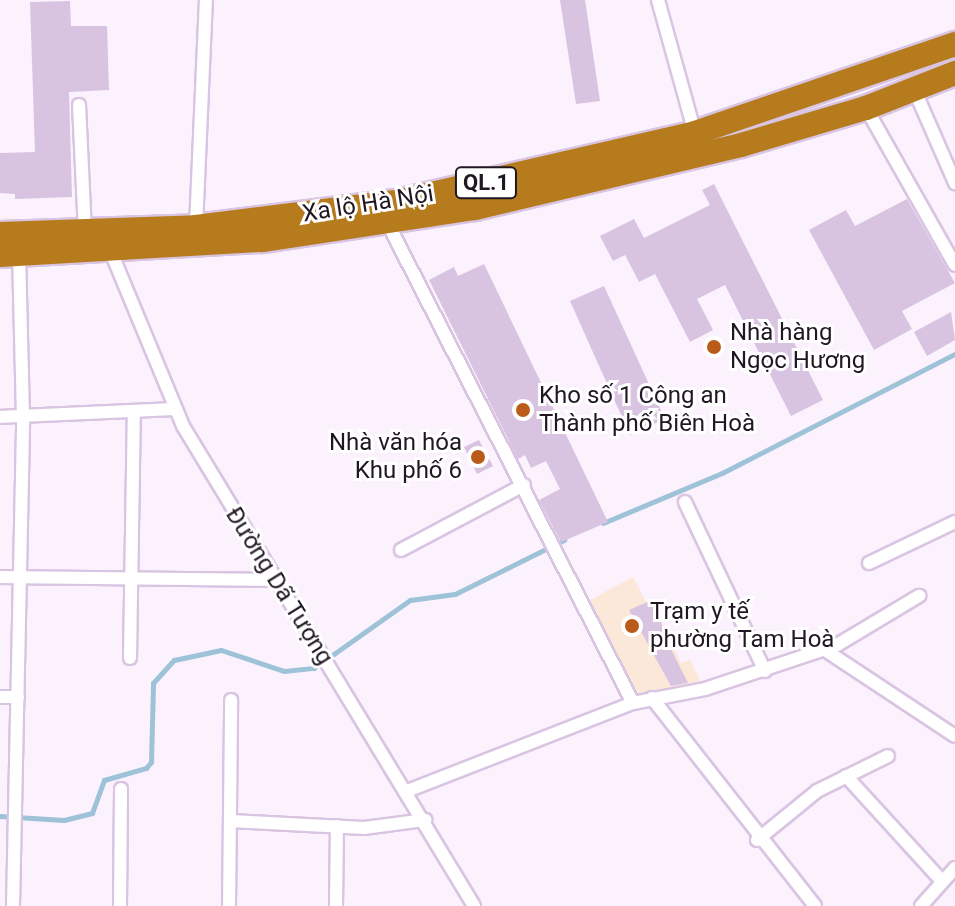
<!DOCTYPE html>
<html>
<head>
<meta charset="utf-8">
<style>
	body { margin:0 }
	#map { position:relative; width:955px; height:906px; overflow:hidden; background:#fbf2fe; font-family:Roboto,sans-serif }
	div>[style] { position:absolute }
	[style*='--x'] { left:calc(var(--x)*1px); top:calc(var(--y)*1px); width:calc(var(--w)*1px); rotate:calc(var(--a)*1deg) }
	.medical>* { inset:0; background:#fce8d8 }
	.stream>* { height:5px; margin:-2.5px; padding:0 2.5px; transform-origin:2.5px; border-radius:2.5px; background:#9ec2d7 }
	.building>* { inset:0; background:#d8c3e1 }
	.roads { filter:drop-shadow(2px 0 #d9c4e2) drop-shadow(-2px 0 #d9c4e2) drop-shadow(0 2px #d9c4e2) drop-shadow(0 -2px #d9c4e2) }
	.street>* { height:12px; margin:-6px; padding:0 6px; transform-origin:6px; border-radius:6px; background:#fff }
	.highway>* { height:24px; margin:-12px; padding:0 12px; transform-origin:12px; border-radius:12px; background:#b57b1c }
	.dots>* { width:22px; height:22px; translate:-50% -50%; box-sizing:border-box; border:4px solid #fff; border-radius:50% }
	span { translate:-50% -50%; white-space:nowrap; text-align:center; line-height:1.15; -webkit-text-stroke:6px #fff; paint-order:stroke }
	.shield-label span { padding:2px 6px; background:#fff; border:2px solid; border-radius:6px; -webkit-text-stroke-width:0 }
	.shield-label { font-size:22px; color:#1f1722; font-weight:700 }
	.street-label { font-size:24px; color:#1f1722 }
	.poi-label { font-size:24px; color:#1f1722 }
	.left { translate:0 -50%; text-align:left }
	.right { translate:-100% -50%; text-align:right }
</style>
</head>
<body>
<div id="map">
	<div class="medical">
		<div style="clip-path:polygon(633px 577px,646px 602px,652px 600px,681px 663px,690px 660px,702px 684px,636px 696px,588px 601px)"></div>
	</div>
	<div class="stream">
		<div style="--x:603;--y:523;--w:129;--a:-22.8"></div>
		<div style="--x:722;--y:473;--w:262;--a:-27.1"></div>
		<div style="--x:0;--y:816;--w:64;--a:3.6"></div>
		<div style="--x:64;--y:820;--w:29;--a:-14"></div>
		<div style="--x:92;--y:813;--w:35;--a:-70"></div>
		<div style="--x:104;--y:780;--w:44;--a:-15.9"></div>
		<div style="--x:146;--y:768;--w:8;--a:-50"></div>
		<div style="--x:151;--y:762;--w:79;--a:-88.5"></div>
		<div style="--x:153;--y:683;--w:31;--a:-48"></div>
		<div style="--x:174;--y:660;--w:48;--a:-12"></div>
		<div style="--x:221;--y:650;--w:66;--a:18.4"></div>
		<div style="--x:284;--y:671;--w:30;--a:-6"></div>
		<div style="--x:314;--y:668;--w:118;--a:-35.3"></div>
		<div style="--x:410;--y:600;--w:45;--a:-7.6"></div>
		<div style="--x:455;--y:594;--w:122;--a:-26.4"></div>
	</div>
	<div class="building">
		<div style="clip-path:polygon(560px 0,585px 0,600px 101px,576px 104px)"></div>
		<div style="clip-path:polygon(70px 1px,71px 26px,107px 26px,109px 90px,69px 92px,72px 197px,15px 199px,15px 194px,0 193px,0 153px,35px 152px,30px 2px)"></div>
		<div style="clip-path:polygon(714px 184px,823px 400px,791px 416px,725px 285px,697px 299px,713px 330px,690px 342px,655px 274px,639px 282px,625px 255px,613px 261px,600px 236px,634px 219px,644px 238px,710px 205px,702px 190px)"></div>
		<div style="clip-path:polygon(907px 199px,955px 283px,902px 311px,912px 329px,874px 350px,809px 230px,846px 210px,855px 226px)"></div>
		<div style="clip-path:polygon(484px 264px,608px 522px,561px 542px,539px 500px,560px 489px,546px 461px,531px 468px,525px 455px,518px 459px,429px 280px,454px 267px,458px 276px)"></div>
		<div style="clip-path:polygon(604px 286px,665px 419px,630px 435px,570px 301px)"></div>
		<div style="clip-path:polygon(951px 312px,955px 340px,927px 356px,914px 332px)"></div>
		<div style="clip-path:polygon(479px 440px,493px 466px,477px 474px,464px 447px)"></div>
		<div style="clip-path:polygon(652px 600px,672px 651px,688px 683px,671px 686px,629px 610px)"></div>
	</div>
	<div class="roads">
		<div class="street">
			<div style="--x:658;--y:0;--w:138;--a:74.5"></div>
			<div style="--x:914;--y:89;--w:103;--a:66.4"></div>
			<div style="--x:79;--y:105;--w:127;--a:87.3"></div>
			<div style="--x:866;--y:108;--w:180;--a:60.5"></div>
			<div style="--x:388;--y:224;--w:538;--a:62.91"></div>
			<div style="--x:196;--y:227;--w:227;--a:-87.5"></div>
			<div style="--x:111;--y:252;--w:188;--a:67.5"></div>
			<div style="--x:183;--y:426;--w:561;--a:58.77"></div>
			<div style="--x:0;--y:417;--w:174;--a:-2.6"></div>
			<div style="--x:685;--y:502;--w:187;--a:64.7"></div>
			<div style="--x:401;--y:550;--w:139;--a:-27.9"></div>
			<div style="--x:869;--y:563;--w:95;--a:-25.5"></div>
			<div style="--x:0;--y:577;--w:274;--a:0.6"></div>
			<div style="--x:822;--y:648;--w:159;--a:33.5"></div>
			<div style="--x:130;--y:658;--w:244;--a:-89.1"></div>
			<div style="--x:0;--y:697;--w:18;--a:0"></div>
			<div style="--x:652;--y:698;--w:264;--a:51.9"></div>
			<div style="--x:846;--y:776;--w:142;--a:47.6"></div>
			<div style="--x:407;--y:791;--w:243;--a:-21.3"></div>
			<div style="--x:633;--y:703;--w:73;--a:-11"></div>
			<div style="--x:705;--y:689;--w:139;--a:-18.4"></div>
			<div style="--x:837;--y:645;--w:96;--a:-30.9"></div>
			<div style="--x:231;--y:821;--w:133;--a:3"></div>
			<div style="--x:364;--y:828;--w:62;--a:-7.5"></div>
			<div style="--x:757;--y:840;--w:77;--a:-39.2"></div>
			<div style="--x:817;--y:791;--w:79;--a:-26.2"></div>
			<div style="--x:13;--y:906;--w:489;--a:-88.8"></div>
			<div style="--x:23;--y:417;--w:161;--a:-91.4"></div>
			<div style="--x:120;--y:906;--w:117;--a:-89.5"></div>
			<div style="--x:229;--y:906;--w:206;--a:-89.4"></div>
			<div style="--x:336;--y:906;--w:80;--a:-89.3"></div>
			<div style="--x:921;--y:906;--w:51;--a:-48.2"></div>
		</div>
		<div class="highway">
			<div style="--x:0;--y:234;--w:196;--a:-2"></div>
			<div style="--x:196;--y:227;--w:207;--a:-7.2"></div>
			<div style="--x:401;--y:201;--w:302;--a:-13"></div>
			<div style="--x:695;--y:133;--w:275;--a:-18.9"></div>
			<div style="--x:0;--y:255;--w:263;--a:-3.3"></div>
			<div style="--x:263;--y:240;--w:214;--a:-8.6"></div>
			<div style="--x:475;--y:208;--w:273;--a:-13.3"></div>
			<div style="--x:741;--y:145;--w:130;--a:-16.5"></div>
			<div style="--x:866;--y:108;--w:96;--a:-21.5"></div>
		</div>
	</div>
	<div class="dots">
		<div style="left:714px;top:347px;background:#bb5b19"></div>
		<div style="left:523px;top:410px;background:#bb5b19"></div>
		<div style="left:478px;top:457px;background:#bb5b19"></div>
		<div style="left:632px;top:626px;background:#bb5b19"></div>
	</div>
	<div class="shield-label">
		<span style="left:486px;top:183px">QL.1</span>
	</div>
	<div class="street-label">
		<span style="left:368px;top:204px;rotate:-9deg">Xa lộ Hà Nội</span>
		<span style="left:279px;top:586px;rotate:58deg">Đường Dã Tượng</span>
	</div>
	<div class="poi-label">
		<span class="left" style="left:730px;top:347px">Nhà hàng<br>Ngọc Hương</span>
		<span class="left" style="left:539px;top:410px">Kho số 1 Công an<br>Thành phố Biên Hoà</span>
		<span class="right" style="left:462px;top:457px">Nhà văn hóa<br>Khu phố 6</span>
		<span class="left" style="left:650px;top:626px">Trạm y tế<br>phường Tam Hoà</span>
	</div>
</div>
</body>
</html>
